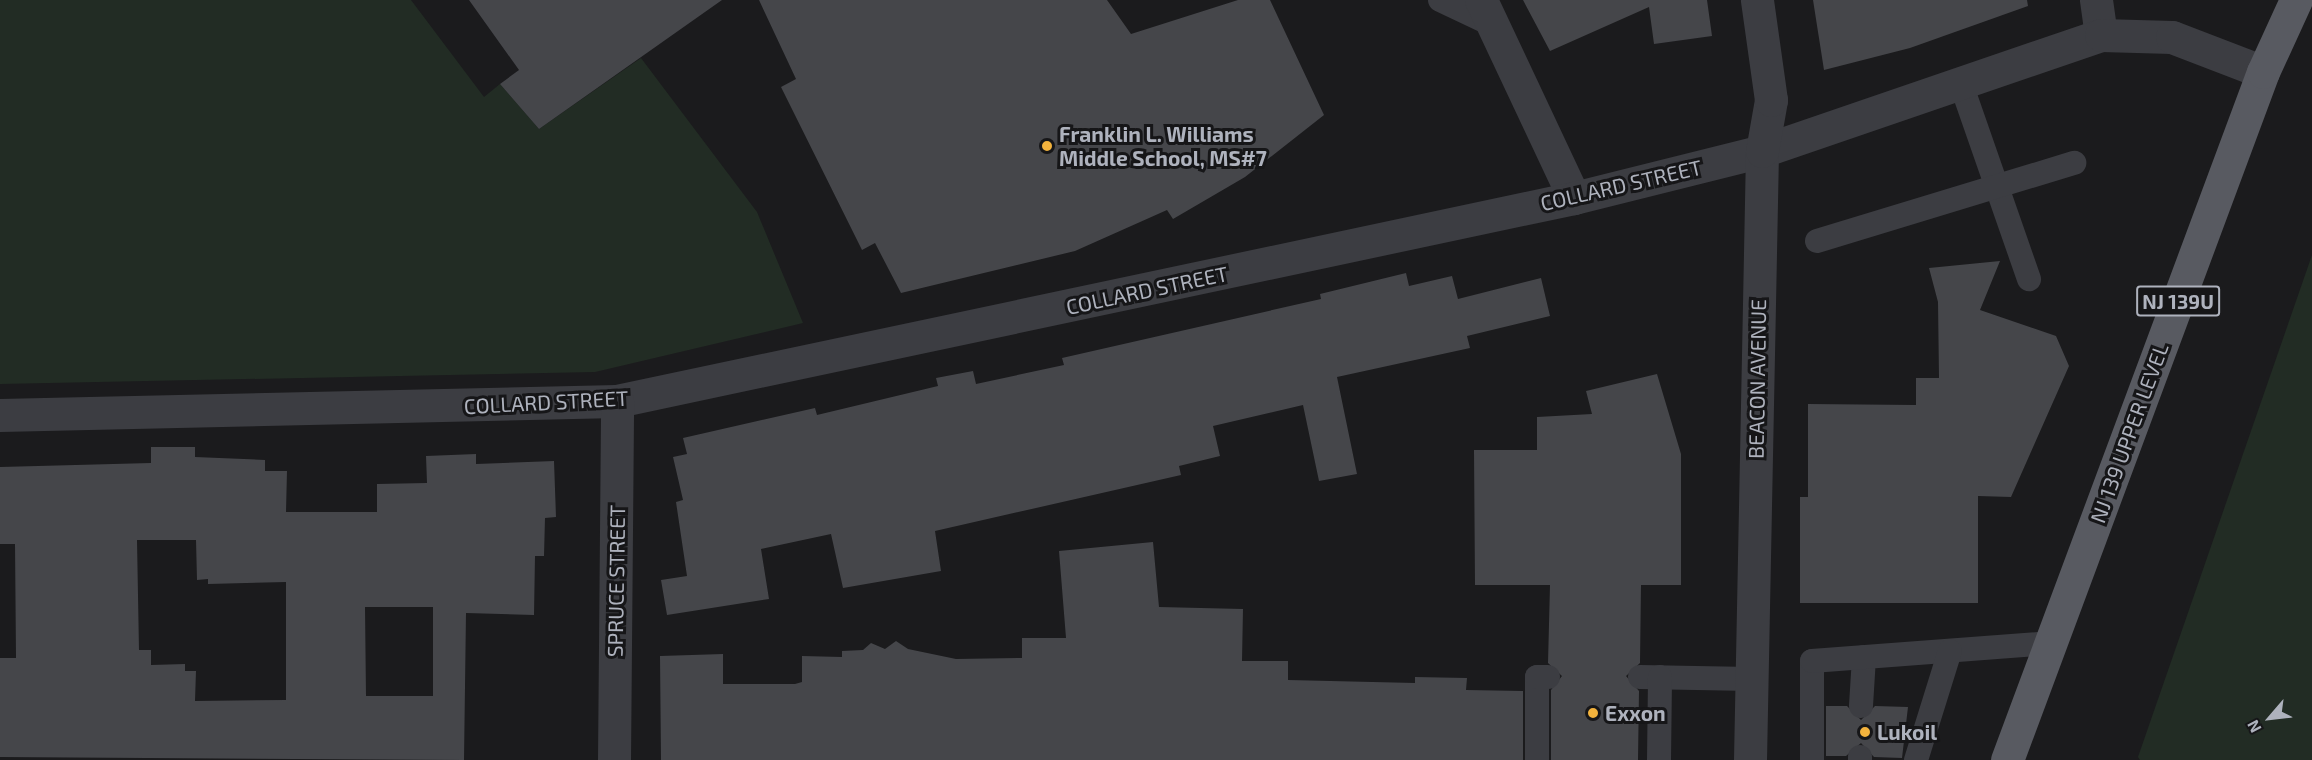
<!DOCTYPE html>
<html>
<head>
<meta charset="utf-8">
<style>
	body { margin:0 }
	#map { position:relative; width:2312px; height:760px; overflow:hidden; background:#1b1b1d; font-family:"Exo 2",sans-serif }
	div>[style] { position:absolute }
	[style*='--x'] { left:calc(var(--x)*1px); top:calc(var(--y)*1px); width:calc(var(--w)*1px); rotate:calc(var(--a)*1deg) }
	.green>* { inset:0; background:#222c24 }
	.building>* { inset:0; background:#45464a }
	.lane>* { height:24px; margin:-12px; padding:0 12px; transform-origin:12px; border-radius:12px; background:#3c3d42 }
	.street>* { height:33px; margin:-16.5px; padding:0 16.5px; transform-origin:16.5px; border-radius:16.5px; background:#3c3d42 }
	.primary>* { height:33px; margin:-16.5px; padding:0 16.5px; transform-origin:16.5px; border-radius:16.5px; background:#585a61 }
	.dots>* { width:16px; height:16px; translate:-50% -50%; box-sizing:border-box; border:3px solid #161618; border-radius:50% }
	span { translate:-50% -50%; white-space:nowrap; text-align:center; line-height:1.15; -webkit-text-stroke:6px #161618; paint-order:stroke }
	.shield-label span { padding:2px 4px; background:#161618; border:2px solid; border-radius:4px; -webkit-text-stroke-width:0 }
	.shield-label { font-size:20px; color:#aeb2bd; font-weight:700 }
	.poi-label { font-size:21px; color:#aeb2bd; font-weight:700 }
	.left { translate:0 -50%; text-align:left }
	.street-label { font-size:21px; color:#aeb2bd }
	.north { position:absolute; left:2240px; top:688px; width:60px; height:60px; -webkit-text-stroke:4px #161618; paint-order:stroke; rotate:242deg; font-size:16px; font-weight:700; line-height:24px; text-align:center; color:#aeb2bd }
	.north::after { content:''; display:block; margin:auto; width:21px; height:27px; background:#aeb2bd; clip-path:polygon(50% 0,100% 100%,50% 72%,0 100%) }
</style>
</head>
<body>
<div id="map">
	<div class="green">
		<div style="clip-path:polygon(0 0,411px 0,484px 97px,500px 84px,539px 129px,641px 58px,757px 212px,803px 323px,595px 372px,0 384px)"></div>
		<div style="clip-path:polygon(2312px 255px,2312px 760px,2140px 760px,2138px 757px)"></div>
	</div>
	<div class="building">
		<div style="clip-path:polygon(469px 0,722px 0,539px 129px,500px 84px,519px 70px)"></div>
		<div style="clip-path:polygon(759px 0,1107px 0,1131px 34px,1238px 0,1270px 0,1324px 115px,1245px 177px,1173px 219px,1167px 210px,1075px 251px,901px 293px,875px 243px,862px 250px,781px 87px,796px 79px)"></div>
		<div style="clip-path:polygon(1523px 0,1707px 0,1712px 36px,1654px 44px,1649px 7px,1550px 51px)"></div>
		<div style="clip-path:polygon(1813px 0,2027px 0,2028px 6px,1910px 48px,1824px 70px)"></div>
		<div style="clip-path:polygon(2000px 261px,1980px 310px,2056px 336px,2069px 366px,2011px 497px,1978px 496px,1978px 603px,1800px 603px,1800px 497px,1808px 497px,1808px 404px,1916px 405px,1916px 378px,1939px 378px,1938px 302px,1929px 268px)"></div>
		<div style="clip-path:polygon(1406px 273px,1409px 286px,1452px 276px,1458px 299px,1541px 278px,1550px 316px,1467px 336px,1470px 348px,1337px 377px,1357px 474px,1319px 481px,1303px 405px,1213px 426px,1220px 456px,1179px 466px,1181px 475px,935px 531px,941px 571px,843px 588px,831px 534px,761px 549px,769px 599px,667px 615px,661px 580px,687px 576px,676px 502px,683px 500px,673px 457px,687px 454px,683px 438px,815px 408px,817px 415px,938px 386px,936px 378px,973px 371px,976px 384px,1064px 365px,1062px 358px,1321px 299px,1320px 294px)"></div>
		<div style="clip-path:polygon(1657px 374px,1681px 454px,1681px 585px,1641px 585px,1640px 663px,1626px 676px,1639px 691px,1638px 760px,1551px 760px,1551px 690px,1562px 676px,1548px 663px,1550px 585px,1475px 585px,1474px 450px,1537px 450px,1537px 417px,1592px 414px,1586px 391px)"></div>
		<div style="clip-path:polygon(evenodd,151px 447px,195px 447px,195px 457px,265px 460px,265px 471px,287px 471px,286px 512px,377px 512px,377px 484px,427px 483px,426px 456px,476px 454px,476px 464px,554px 461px,556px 517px,545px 518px,544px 556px,535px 556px,534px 615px,466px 613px,464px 760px,0 757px,0 658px,16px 658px,15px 544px,0 544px,0 467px,151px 463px,151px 447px,137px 540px,196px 540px,197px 580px,208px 579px,208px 584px,286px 582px,286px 700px,195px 701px,196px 671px,185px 671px,185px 664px,151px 665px,151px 650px,139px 650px,137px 540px,151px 447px,365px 607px,433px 607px,433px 696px,366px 696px,365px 607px)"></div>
		<div style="clip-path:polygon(1153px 542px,1159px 607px,1243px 609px,1242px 661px,1288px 661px,1288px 680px,1415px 683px,1415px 677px,1467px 678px,1466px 690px,1523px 691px,1523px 760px,661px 760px,660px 656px,723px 654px,723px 684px,795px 684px,802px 682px,802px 656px,842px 657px,842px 651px,863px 650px,871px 643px,885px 649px,896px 641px,908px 649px,956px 659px,1022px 658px,1022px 638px,1066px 638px,1059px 551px)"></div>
		<div style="clip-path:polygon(1826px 706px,1847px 706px,1861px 720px,1875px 706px,1908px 707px,1902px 758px,1874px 757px,1861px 743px,1846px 756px,1826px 756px)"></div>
	</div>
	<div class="lane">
		<div style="--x:1440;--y:0;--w:59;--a:25.3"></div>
		<div style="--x:1960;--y:81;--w:210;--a:70.8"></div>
		<div style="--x:1817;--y:241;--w:269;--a:-16.9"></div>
		<div style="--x:1640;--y:677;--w:112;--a:1"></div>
		<div style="--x:1861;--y:706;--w:49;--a:-86.5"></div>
		<div style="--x:1537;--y:760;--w:83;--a:-90"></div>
		<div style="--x:1537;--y:677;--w:11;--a:0"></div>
		<div style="--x:1659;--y:760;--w:83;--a:-89.3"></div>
		<div style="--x:1812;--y:760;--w:99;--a:-90"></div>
		<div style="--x:1812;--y:661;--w:240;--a:-4.3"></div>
		<div style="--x:1860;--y:760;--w:3;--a:-90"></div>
		<div style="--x:1916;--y:760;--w:114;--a:-72.7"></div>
	</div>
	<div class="street">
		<div style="--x:1481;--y:0;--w:219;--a:64.8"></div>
		<div style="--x:2096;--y:0;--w:35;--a:82"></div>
		<div style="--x:0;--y:415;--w:617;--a:-1.3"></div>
		<div style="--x:617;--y:401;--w:978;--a:-11.98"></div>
		<div style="--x:1574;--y:198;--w:194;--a:-14"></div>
		<div style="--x:1762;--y:151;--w:358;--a:-18.9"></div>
		<div style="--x:2101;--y:35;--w:71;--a:1.6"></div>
		<div style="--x:2172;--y:37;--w:97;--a:21"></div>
		<div style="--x:614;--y:760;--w:359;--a:-89.5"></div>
		<div style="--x:1750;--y:760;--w:609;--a:-88.87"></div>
		<div style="--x:1762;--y:151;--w:52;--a:-80"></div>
		<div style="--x:1771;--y:100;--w:101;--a:-98"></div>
	</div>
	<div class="primary">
		<div style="--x:2007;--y:760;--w:734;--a:-69.59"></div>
		<div style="--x:2263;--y:72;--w:79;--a:-65.4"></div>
	</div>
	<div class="dots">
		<div style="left:1047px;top:146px;background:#f3b33d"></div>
		<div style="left:1593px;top:713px;background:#f3b33d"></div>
		<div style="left:1865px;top:732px;background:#f3b33d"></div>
	</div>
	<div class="shield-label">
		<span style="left:2178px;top:301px">NJ 139U</span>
	</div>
	<div class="poi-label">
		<span class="left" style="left:1059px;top:146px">Franklin L. Williams<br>Middle School, MS#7</span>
		<span class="left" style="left:1605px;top:713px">Exxon</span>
		<span class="left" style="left:1877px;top:732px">Lukoil</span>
	</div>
	<div class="street-label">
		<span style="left:1621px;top:185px;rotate:-13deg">COLLARD STREET</span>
		<span style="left:1147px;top:290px;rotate:-12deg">COLLARD STREET</span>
		<span style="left:1757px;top:379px;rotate:-89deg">BEACON AVENUE</span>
		<span style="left:546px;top:402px;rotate:-3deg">COLLARD STREET</span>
		<span style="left:2129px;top:433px;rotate:-70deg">NJ 139 UPPER LEVEL</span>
		<span style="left:616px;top:581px;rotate:-89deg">SPRUCE STREET</span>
	</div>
	<div class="north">N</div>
</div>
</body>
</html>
